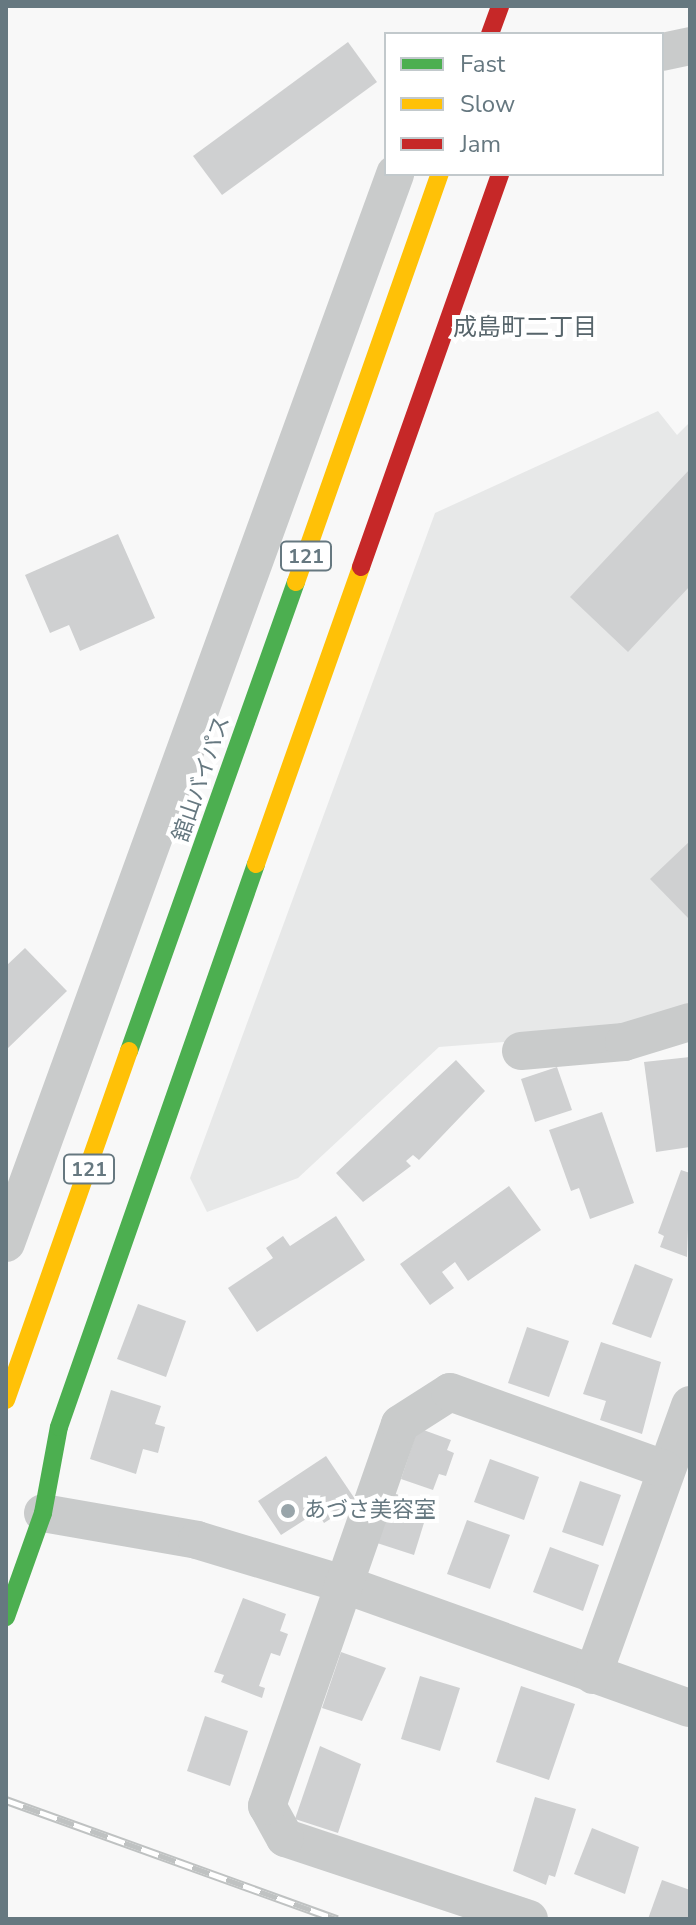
<!DOCTYPE html>
<html>
<head>
<meta charset="utf-8">
<style>
	body { margin:0 }
	#map { position:relative; width:696px; height:1925px; overflow:hidden; background:#f8f8f8; font-family:"Nunito Sans","Noto Sans JP",sans-serif }
	div>[style] { position:absolute }
	[style*='--x'] { left:calc(var(--x)*1px); top:calc(var(--y)*1px); width:calc(var(--w)*1px); rotate:calc(var(--a)*1deg) }
	.built>* { inset:0; background:#e7e8e8 }
	.building>* { inset:0; background:#cfd0d1 }
	.street>* { height:38px; margin:-19px; padding:0 19px; transform-origin:19px; border-radius:19px; background:#c9cbcb }
	.fast>* { height:18px; margin:-9px; padding:0 9px; transform-origin:9px; border-radius:9px; background:#4caf50 }
	.slow>* { height:18px; margin:-9px; padding:0 9px; transform-origin:9px; border-radius:9px; background:#ffc107 }
	.jam>* { height:18px; margin:-9px; padding:0 9px; transform-origin:9px; border-radius:9px; background:#c62828 }
	.rail>* { height:9px; margin-top:-4.5px; transform-origin:0; background:repeating-linear-gradient(90deg,#fff 0 18px,#bfc2c2 0 36px); box-sizing:border-box; border-block:2px solid #bfc2c2 }
	.dots>* { width:22px; height:22px; translate:-50% -50%; box-sizing:border-box; border:4px solid #fff; border-radius:50% }
	span { translate:-50% -50%; white-space:nowrap; text-align:center; line-height:1.15; -webkit-text-stroke:8px #fff; paint-order:stroke }
	.shield-label span { padding:2px 6px; background:#fff; border:2px solid; border-radius:6px; -webkit-text-stroke-width:0 }
	.shield-label { font-size:20px; color:#667880; font-weight:700 }
	.street-label { font-size:22px; color:#667880 }
	.poi-label { font-size:22px; color:#667880 }
	.left { translate:0 -50%; text-align:left }
	.neighbourhood-label { font-size:24px; color:#57656b }
	.frame { position:absolute; inset:0; border:8px solid #667880; pointer-events:none }
	.legend { position:absolute; left:384px; top:32px; width:280px; height:144px; box-sizing:border-box; background:#fff; border:2px solid #c2c9cc; margin:0; padding:10px 14px; list-style:none; font-size:24px; color:#667880 }
	.legend li { display:flex; align-items:center; gap:16px; height:40px }
	.legend b { width:40px; border:2px solid #c2c9cc }
</style>
</head>
<body>
<div id="map">
	<div class="built">
		<div style="clip-path:polygon(658px 411px,677px 435px,690px 422px,690px 1012px,620px 1033px,439px 1047px,298px 1178px,207px 1212px,190px 1178px,435px 513px)"></div>
	</div>
	<div class="building">
		<div style="clip-path:polygon(348px 42px,377px 82px,222px 195px,193px 156px)"></div>
		<div style="clip-path:polygon(690px 469px,690px 586px,628px 652px,570px 597px)"></div>
		<div style="clip-path:polygon(118px 534px,155px 618px,80px 651px,69px 625px,50px 633px,25px 575px)"></div>
		<div style="clip-path:polygon(690px 841px,690px 920px,650px 879px)"></div>
		<div style="clip-path:polygon(25px 948px,67px 991px,6px 1050px,6px 966px)"></div>
		<div style="clip-path:polygon(690px 1057px,690px 1147px,656px 1152px,644px 1062px)"></div>
		<div style="clip-path:polygon(456px 1060px,485px 1091px,419px 1160px,413px 1155px,406px 1161px,411px 1166px,363px 1202px,336px 1173px)"></div>
		<div style="clip-path:polygon(557px 1067px,572px 1110px,535px 1122px,521px 1079px)"></div>
		<div style="clip-path:polygon(602px 1112px,634px 1203px,590px 1219px,579px 1188px,571px 1191px,549px 1130px)"></div>
		<div style="clip-path:polygon(681px 1170px,690px 1173px,687px 1257px,660px 1247px,664px 1236px,658px 1233px)"></div>
		<div style="clip-path:polygon(509px 1186px,541px 1230px,468px 1281px,455px 1262px,442px 1272px,454px 1288px,430px 1305px,400px 1264px)"></div>
		<div style="clip-path:polygon(336px 1216px,365px 1260px,257px 1332px,228px 1288px,273px 1258px,266px 1248px,283px 1236px,290px 1246px)"></div>
		<div style="clip-path:polygon(635px 1264px,673px 1279px,651px 1338px,612px 1324px)"></div>
		<div style="clip-path:polygon(138px 1304px,186px 1321px,166px 1377px,117px 1359px)"></div>
		<div style="clip-path:polygon(527px 1327px,569px 1341px,549px 1397px,508px 1383px)"></div>
		<div style="clip-path:polygon(601px 1342px,661px 1362px,642px 1434px,600px 1420px,606px 1401px,583px 1394px)"></div>
		<div style="clip-path:polygon(111px 1390px,161px 1406px,155px 1424px,165px 1427px,158px 1453px,143px 1449px,136px 1474px,90px 1459px)"></div>
		<div style="clip-path:polygon(418px 1428px,451px 1440px,447px 1450px,454px 1453px,446px 1476px,439px 1474px,433px 1490px,401px 1479px)"></div>
		<div style="clip-path:polygon(326px 1456px,357px 1502px,324px 1523px,317px 1512px,281px 1535px,258px 1501px)"></div>
		<div style="clip-path:polygon(490px 1459px,539px 1477px,524px 1520px,474px 1502px)"></div>
		<div style="clip-path:polygon(580px 1481px,621px 1495px,603px 1546px,562px 1532px)"></div>
		<div style="clip-path:polygon(393px 1493px,424px 1503px,428px 1510px,414px 1555px,377px 1543px)"></div>
		<div style="clip-path:polygon(467px 1520px,510px 1535px,490px 1589px,447px 1574px)"></div>
		<div style="clip-path:polygon(550px 1547px,599px 1565px,583px 1611px,533px 1592px)"></div>
		<div style="clip-path:polygon(243px 1598px,286px 1614px,280px 1631px,288px 1634px,280px 1656px,271px 1653px,259px 1686px,265px 1688px,262px 1698px,221px 1682px,224px 1675px,214px 1672px)"></div>
		<div style="clip-path:polygon(341px 1652px,386px 1668px,362px 1721px,322px 1708px)"></div>
		<div style="clip-path:polygon(420px 1676px,460px 1688px,440px 1751px,401px 1739px)"></div>
		<div style="clip-path:polygon(521px 1686px,575px 1704px,549px 1780px,496px 1762px)"></div>
		<div style="clip-path:polygon(205px 1716px,248px 1731px,230px 1786px,187px 1771px)"></div>
		<div style="clip-path:polygon(320px 1746px,361px 1764px,338px 1833px,295px 1819px)"></div>
		<div style="clip-path:polygon(535px 1797px,576px 1809px,555px 1877px,549px 1875px,546px 1885px,513px 1871px)"></div>
		<div style="clip-path:polygon(592px 1828px,639px 1847px,625px 1894px,574px 1874px)"></div>
		<div style="clip-path:polygon(662px 1880px,690px 1890px,690px 1919px,648px 1919px)"></div>
	</div>
	<div class="street">
		<div style="--x:662;--y:52;--w:29;--a:-12"></div>
		<div style="--x:521;--y:1051;--w:103;--a:-5"></div>
		<div style="--x:624;--y:1042;--w:69;--a:-16.9"></div>
		<div style="--x:6;--y:1243;--w:1138;--a:-70"></div>
		<div style="--x:43;--y:1513;--w:156;--a:9.9"></div>
		<div style="--x:197;--y:1540;--w:152;--a:16.8"></div>
		<div style="--x:343;--y:1584;--w:368;--a:19.7"></div>
		<div style="--x:593;--y:1675;--w:287;--a:-70.2"></div>
		<div style="--x:529;--y:1919;--w:257;--a:-161.6"></div>
		<div style="--x:285;--y:1838;--w:37;--a:-119"></div>
		<div style="--x:267;--y:1806;--w:404;--a:-70.8"></div>
		<div style="--x:400;--y:1424;--w:59;--a:-32.6"></div>
		<div style="--x:450;--y:1392;--w:227;--a:19.8"></div>
	</div>
	<div class="fast">
		<div style="--x:129;--y:1051;--w:498;--a:-70.4"></div>
		<div style="--x:6;--y:1617;--w:110;--a:-70.4"></div>
		<div style="--x:43;--y:1513;--w:87;--a:-79.5"></div>
		<div style="--x:59;--y:1427;--w:596;--a:-70.71"></div>
	</div>
	<div class="slow">
		<div style="--x:296;--y:582;--w:433;--a:-70.6"></div>
		<div style="--x:256;--y:864;--w:315;--a:-70.5"></div>
		<div style="--x:6;--y:1400;--w:370;--a:-70.6"></div>
	</div>
	<div class="jam">
		<div style="--x:490;--y:34;--w:30;--a:-70"></div>
		<div style="--x:361;--y:567;--w:417;--a:-70.5"></div>
	</div>
	<div class="rail">
		<div style="--x:6;--y:1800;--w:352;--a:19.8"></div>
	</div>
	<div class="dots">
		<div style="left:288px;top:1511px;background:#99a5aa"></div>
	</div>
	<div class="shield-label">
		<span style="left:306px;top:556px">121</span>
		<span style="left:89px;top:1169px">121</span>
	</div>
	<div class="street-label">
		<span style="left:202px;top:779px;rotate:-71deg">舘山バイパス</span>
	</div>
	<div class="poi-label">
		<span class="left" style="left:304px;top:1511px">あづさ美容室</span>
	</div>
	<div class="neighbourhood-label">
		<span style="left:525px;top:328px">成島町二丁目</span>
	</div>
	<div class="frame"></div>
	<ul class="legend">
	<li><b style="height:10px;background:#4caf50"></b>Fast</li>
	<li><b style="height:10px;background:#ffc107"></b>Slow</li>
	<li><b style="height:10px;background:#c62828"></b>Jam</li>
	</ul>
</div>
</body>
</html>
